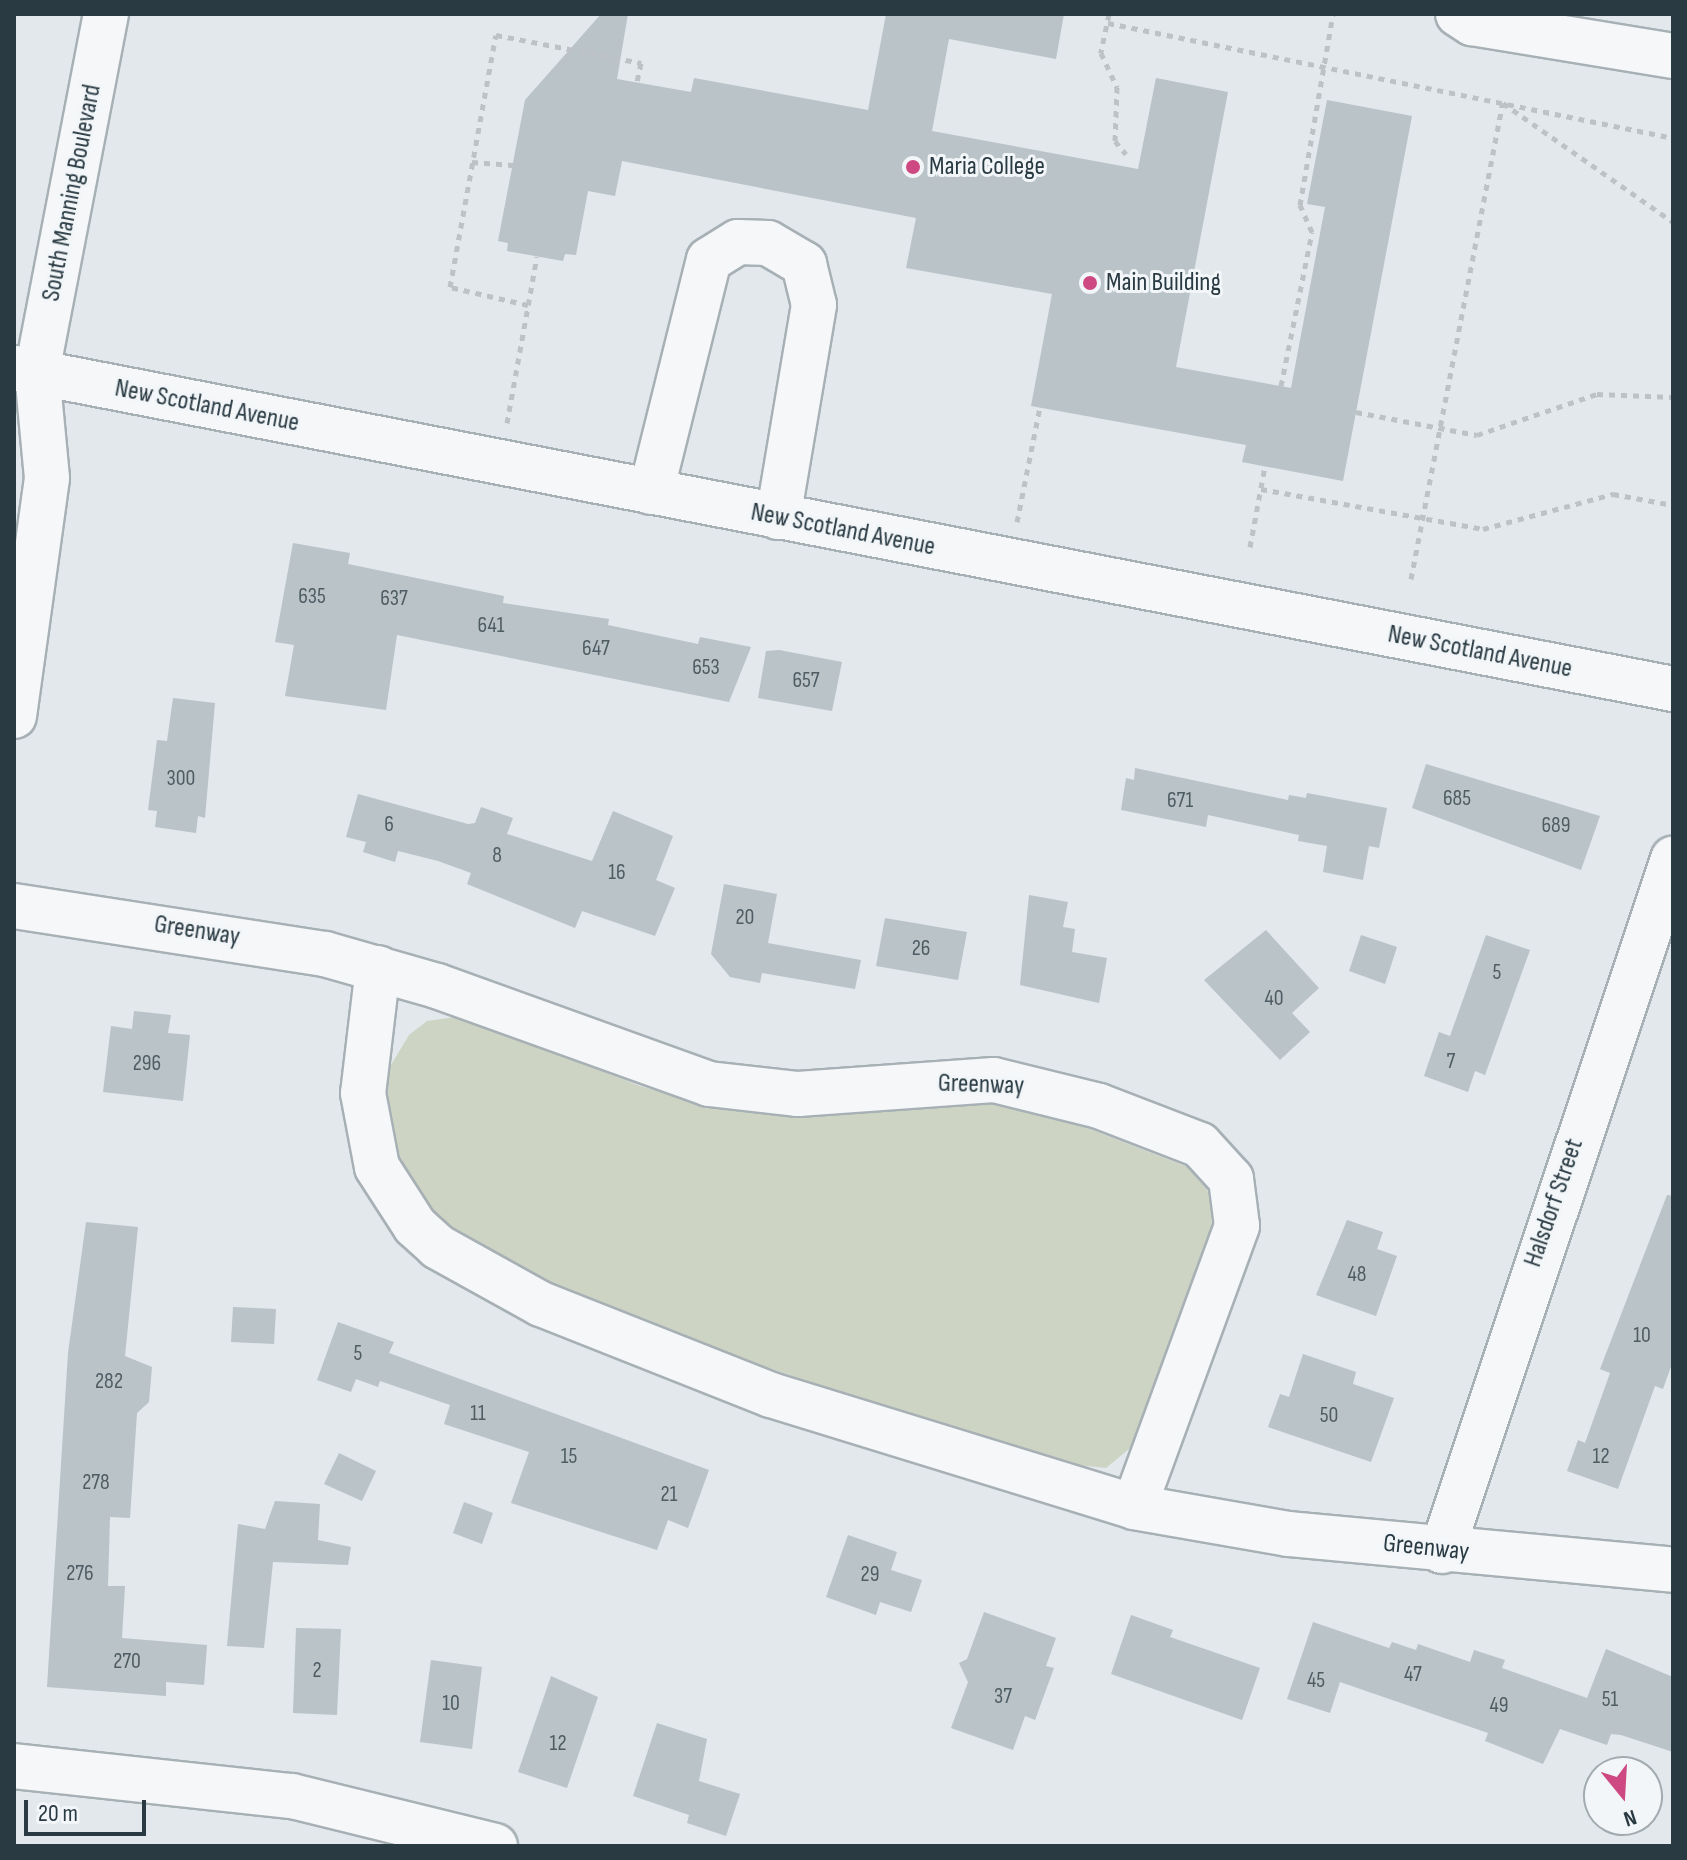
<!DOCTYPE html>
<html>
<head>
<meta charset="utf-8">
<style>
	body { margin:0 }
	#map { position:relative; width:1687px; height:1860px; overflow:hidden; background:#e2e8eb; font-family:"Sofia Sans Condensed",sans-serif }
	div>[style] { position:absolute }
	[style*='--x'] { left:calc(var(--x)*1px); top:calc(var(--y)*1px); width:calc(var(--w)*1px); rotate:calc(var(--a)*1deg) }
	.green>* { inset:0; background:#cdd4c4 }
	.building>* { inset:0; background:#bac3c8 }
	.path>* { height:5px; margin-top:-2.5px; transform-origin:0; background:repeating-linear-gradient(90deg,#bcc2c6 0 6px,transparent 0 12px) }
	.roads { filter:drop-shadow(2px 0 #a7b0b5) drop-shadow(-2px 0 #a7b0b5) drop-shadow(0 2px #a7b0b5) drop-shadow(0 -2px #a7b0b5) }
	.minor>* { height:44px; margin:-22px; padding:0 22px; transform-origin:22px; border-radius:22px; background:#f5f7f9 }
	.dots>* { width:22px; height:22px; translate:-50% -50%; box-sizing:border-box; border:4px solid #f2f6f8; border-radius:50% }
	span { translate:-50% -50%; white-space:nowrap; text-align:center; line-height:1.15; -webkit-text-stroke:6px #f2f6f8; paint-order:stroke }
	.number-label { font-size:22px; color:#4e5c64 }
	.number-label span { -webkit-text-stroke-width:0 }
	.poi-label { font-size:26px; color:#2a3a43 }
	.left { translate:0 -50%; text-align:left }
	.street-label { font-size:26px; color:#2a3a43 }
	.frame { position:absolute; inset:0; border:16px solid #2a3a43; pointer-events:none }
	.north { position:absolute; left:1583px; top:1756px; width:80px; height:80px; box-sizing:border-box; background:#f2f6f8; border:2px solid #a2abb0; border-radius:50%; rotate:162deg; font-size:22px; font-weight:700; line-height:32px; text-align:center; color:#2a3a43 }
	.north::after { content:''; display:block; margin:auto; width:28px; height:36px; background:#ce4982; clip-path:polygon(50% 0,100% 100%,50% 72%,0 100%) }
	.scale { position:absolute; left:24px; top:1800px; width:122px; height:36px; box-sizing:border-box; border:4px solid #2a3a43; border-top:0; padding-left:10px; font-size:24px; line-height:28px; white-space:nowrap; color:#2a3a43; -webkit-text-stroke:6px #f2f6f8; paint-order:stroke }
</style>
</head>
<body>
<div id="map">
	<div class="green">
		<div style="clip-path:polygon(462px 1016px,640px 1086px,720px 1109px,783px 1115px,999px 1103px,1067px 1120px,1195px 1170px,1211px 1197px,1212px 1230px,1135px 1444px,1106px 1468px,1040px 1461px,682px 1338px,525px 1274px,452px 1231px,436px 1219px,401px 1168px,386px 1090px,391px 1065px,409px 1035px,427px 1021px)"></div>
	</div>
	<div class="building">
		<div style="clip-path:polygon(601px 14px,628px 14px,617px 79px,691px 92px,694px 78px,868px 110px,886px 14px,1064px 14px,1056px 59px,949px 39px,932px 131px,1138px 169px,1156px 78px,1228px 92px,1176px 367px,1291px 388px,1325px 207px,1307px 204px,1327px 100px,1412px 116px,1343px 481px,1242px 462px,1246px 445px,1031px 406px,1052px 294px,906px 268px,916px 218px,622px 161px,615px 196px,588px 191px,576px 255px,565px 254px,563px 261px,507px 251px,508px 243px,498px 241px,525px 100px)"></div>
		<div style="clip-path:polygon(293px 543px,350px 553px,348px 564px,504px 596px,503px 603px,609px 619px,608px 625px,698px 644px,700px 637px,751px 647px,729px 702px,397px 635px,386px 710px,285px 696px,294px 645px,275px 642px)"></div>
		<div style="clip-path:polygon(779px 650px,842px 662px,832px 711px,758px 698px,766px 651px)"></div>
		<div style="clip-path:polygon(173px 698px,215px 703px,205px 818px,198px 816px,196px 833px,155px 827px,157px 811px,148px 810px,157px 740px,167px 741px)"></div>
		<div style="clip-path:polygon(1426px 764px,1600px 816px,1581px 870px,1412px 808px)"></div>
		<div style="clip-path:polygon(1135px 768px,1288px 800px,1289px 795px,1306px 798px,1307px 793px,1387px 808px,1379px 848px,1369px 846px,1363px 880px,1323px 872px,1327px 846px,1298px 841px,1299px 835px,1208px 815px,1206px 827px,1121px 810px,1126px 778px,1134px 780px)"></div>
		<div style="clip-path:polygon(358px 794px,468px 824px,475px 823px,481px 807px,513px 818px,507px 834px,592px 861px,613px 811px,673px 836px,656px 880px,675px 888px,655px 936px,582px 911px,575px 928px,467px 884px,471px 873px,438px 861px,398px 851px,395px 862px,363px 852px,366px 842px,346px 837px)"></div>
		<div style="clip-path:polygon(724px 884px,777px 894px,768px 943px,861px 960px,855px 989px,762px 973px,760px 983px,730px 977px,711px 954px)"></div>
		<div style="clip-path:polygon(1029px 895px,1068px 902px,1063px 927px,1075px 929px,1072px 952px,1107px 958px,1099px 1003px,1020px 985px)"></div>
		<div style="clip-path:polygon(885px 918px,967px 932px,958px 980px,876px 966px)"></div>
		<div style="clip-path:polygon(1266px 930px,1319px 988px,1292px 1013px,1310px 1032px,1280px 1060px,1204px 980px)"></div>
		<div style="clip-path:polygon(1361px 935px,1397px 947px,1385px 984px,1349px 971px)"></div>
		<div style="clip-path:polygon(1486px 935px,1530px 950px,1485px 1075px,1475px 1071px,1468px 1092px,1424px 1076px,1439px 1032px,1450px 1036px)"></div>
		<div style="clip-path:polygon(134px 1011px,171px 1015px,168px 1033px,190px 1035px,183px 1101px,103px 1092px,111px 1026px,132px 1029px)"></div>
		<div style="clip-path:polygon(1667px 1195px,1673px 1196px,1673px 1361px,1663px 1389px,1655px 1386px,1618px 1489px,1567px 1471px,1578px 1440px,1585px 1443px,1610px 1373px,1600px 1369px)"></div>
		<div style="clip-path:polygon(1347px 1220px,1383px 1232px,1377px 1249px,1397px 1256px,1376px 1316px,1316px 1295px)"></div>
		<div style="clip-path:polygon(86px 1222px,138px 1227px,125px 1356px,152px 1367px,149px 1402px,137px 1413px,130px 1518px,110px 1517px,108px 1586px,125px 1586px,122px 1638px,207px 1645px,204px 1685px,166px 1682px,166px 1696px,47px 1687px,68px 1353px)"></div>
		<div style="clip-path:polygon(233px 1307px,276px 1309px,274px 1344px,231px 1342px)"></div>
		<div style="clip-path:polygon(338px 1322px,394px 1342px,389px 1353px,709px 1470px,688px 1528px,668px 1520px,657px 1550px,511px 1503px,529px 1452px,444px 1424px,450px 1405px,380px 1381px,378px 1387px,356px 1379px,351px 1392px,317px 1380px)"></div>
		<div style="clip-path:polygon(1303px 1354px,1356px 1372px,1353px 1384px,1394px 1398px,1371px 1462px,1268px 1427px,1280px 1394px,1289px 1397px)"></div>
		<div style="clip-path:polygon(339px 1453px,376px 1471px,362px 1501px,324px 1484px)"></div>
		<div style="clip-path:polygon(275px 1501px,320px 1504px,318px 1540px,351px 1547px,348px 1565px,273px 1562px,264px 1648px,227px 1646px,238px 1524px,265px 1529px)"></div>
		<div style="clip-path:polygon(464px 1502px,493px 1513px,482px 1544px,453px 1533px)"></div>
		<div style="clip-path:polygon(848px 1535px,897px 1552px,891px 1570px,922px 1580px,911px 1612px,880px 1602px,876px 1615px,826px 1597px)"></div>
		<div style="clip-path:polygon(984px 1612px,1056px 1638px,1046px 1666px,1054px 1668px,1035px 1720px,1025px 1716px,1013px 1750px,951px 1728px,968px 1682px,959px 1663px,967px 1659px)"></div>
		<div style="clip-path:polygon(1131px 1615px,1173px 1630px,1170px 1637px,1260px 1668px,1242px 1720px,1111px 1674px)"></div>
		<div style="clip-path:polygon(1313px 1622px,1389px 1648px,1392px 1642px,1416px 1650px,1418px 1644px,1470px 1662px,1474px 1650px,1505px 1660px,1502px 1668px,1587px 1698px,1606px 1649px,1673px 1677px,1673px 1752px,1621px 1735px,1611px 1734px,1607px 1745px,1560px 1729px,1543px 1764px,1485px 1741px,1488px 1733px,1340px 1682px,1330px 1713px,1287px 1699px)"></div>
		<div style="clip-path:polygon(296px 1628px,341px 1629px,337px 1715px,293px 1713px)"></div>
		<div style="clip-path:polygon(431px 1660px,482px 1667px,472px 1749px,420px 1742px)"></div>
		<div style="clip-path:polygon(551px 1676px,598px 1697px,567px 1788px,518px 1772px)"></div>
		<div style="clip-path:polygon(657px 1723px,707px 1739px,699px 1781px,740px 1794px,726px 1836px,687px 1823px,689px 1815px,633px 1796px)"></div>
	</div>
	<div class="path">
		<div style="--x:1109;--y:14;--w:40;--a:102"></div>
		<div style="--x:1101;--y:53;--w:38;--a:65"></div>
		<div style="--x:1117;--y:87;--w:54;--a:92.1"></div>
		<div style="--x:1115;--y:141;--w:17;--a:50"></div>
		<div style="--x:1108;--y:23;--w:577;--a:11.5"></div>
		<div style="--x:472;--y:162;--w:41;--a:4.2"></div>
		<div style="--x:528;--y:305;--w:80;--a:-167"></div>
		<div style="--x:450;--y:287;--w:256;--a:-79.7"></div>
		<div style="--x:496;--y:35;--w:148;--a:10.9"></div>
		<div style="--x:641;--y:63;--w:19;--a:102"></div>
		<div style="--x:1281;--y:386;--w:157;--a:-78.6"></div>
		<div style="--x:1312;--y:232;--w:30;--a:-114"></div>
		<div style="--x:1300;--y:205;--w:194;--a:-80.2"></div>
		<div style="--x:1356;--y:412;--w:123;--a:10.8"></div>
		<div style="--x:1477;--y:435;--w:127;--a:-18.9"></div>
		<div style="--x:1597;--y:394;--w:76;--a:2.3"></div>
		<div style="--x:507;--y:423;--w:169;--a:-79.8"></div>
		<div style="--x:1261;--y:489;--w:226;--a:10.2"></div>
		<div style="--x:1483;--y:529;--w:135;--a:-15.1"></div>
		<div style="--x:1613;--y:494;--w:61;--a:10.4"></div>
		<div style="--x:1017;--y:522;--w:117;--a:-78.7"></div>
		<div style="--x:1250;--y:547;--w:82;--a:-79.5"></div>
		<div style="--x:1411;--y:579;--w:485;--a:-79.1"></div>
		<div style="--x:1503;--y:103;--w:208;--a:35"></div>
	</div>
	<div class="roads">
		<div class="minor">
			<div style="--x:1458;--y:14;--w:17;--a:33"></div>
			<div style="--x:1472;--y:23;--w:204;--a:9.3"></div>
			<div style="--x:14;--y:368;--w:1690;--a:10.95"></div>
			<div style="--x:651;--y:492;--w:239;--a:-76"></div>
			<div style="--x:709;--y:260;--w:34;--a:-32"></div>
			<div style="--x:738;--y:242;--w:30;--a:2"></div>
			<div style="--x:768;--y:243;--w:42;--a:30.3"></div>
			<div style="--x:804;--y:264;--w:42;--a:76.3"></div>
			<div style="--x:814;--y:305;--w:215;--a:99.6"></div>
			<div style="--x:14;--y:716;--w:240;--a:-82.1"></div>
			<div style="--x:47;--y:478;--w:106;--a:-95.4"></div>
			<div style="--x:37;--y:372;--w:365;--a:-79.1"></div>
			<div style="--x:14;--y:906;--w:315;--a:8.8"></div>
			<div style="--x:325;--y:954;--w:116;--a:15.9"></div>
			<div style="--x:437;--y:986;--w:289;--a:19.8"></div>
			<div style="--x:709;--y:1084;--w:90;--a:6.4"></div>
			<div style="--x:798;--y:1094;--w:196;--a:-4.1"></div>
			<div style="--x:994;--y:1080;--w:108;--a:13.9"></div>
			<div style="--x:1099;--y:1106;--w:108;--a:21.1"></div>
			<div style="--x:1200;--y:1145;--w:46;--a:47.6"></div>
			<div style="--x:1231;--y:1179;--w:47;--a:82.7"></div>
			<div style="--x:1237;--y:1226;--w:299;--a:110.1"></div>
			<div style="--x:378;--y:968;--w:126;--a:96.8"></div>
			<div style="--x:363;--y:1093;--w:75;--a:79.3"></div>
			<div style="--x:377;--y:1167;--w:70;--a:57.2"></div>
			<div style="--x:415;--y:1226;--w:31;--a:42"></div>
			<div style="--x:438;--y:1247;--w:118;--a:29"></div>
			<div style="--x:541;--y:1304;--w:247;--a:21.6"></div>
			<div style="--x:771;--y:1395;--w:380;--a:17.1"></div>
			<div style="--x:1134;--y:1507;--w:156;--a:9.9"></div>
			<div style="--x:1288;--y:1534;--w:387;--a:5.3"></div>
			<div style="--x:1442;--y:1551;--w:730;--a:-71.54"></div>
			<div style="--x:14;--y:1766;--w:280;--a:6.2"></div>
			<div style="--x:292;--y:1796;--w:209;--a:13.8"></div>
		</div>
	</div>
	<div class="dots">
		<div style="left:913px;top:167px;background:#ce4982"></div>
		<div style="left:1090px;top:283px;background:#ce4982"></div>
	</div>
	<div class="number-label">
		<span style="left:312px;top:597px">635</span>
		<span style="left:394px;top:599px">637</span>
		<span style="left:491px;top:626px">641</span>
		<span style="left:596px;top:649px">647</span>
		<span style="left:706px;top:668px">653</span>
		<span style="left:806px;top:681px">657</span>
		<span style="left:181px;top:779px">300</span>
		<span style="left:1457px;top:799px">685</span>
		<span style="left:1180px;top:801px">671</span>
		<span style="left:389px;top:825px">6</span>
		<span style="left:1556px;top:826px">689</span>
		<span style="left:497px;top:856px">8</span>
		<span style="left:617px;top:873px">16</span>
		<span style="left:745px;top:918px">20</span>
		<span style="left:921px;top:949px">26</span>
		<span style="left:1497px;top:973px">5</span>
		<span style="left:1274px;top:999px">40</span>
		<span style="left:1451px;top:1062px">7</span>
		<span style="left:147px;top:1064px">296</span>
		<span style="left:1357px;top:1275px">48</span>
		<span style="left:1642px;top:1336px">10</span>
		<span style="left:358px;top:1354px">5</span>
		<span style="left:109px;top:1382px">282</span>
		<span style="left:478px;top:1414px">11</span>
		<span style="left:1329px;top:1416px">50</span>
		<span style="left:569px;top:1457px">15</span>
		<span style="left:1601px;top:1457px">12</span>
		<span style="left:96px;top:1483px">278</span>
		<span style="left:669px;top:1495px">21</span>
		<span style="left:80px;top:1574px">276</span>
		<span style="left:870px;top:1575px">29</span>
		<span style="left:127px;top:1662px">270</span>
		<span style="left:317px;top:1671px">2</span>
		<span style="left:1413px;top:1675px">47</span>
		<span style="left:1316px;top:1681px">45</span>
		<span style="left:1003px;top:1697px">37</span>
		<span style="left:1610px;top:1700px">51</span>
		<span style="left:451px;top:1704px">10</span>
		<span style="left:1499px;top:1706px">49</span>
		<span style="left:558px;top:1744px">12</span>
	</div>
	<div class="poi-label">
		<span class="left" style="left:929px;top:167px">Maria College</span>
		<span class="left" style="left:1106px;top:283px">Main Building</span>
	</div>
	<div class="street-label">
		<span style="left:72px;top:193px;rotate:-79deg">South Manning Boulevard</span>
		<span style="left:207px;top:406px;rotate:11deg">New Scotland Avenue</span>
		<span style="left:843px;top:530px;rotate:11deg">New Scotland Avenue</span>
		<span style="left:1480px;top:652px;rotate:11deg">New Scotland Avenue</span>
		<span style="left:197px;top:931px;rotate:9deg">Greenway</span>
		<span style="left:981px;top:1085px;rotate:2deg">Greenway</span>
		<span style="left:1554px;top:1203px;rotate:-71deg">Halsdorf Street</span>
		<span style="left:1426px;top:1548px;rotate:6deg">Greenway</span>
	</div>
	<div class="frame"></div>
	<div class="north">N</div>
	<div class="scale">20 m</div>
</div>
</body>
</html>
